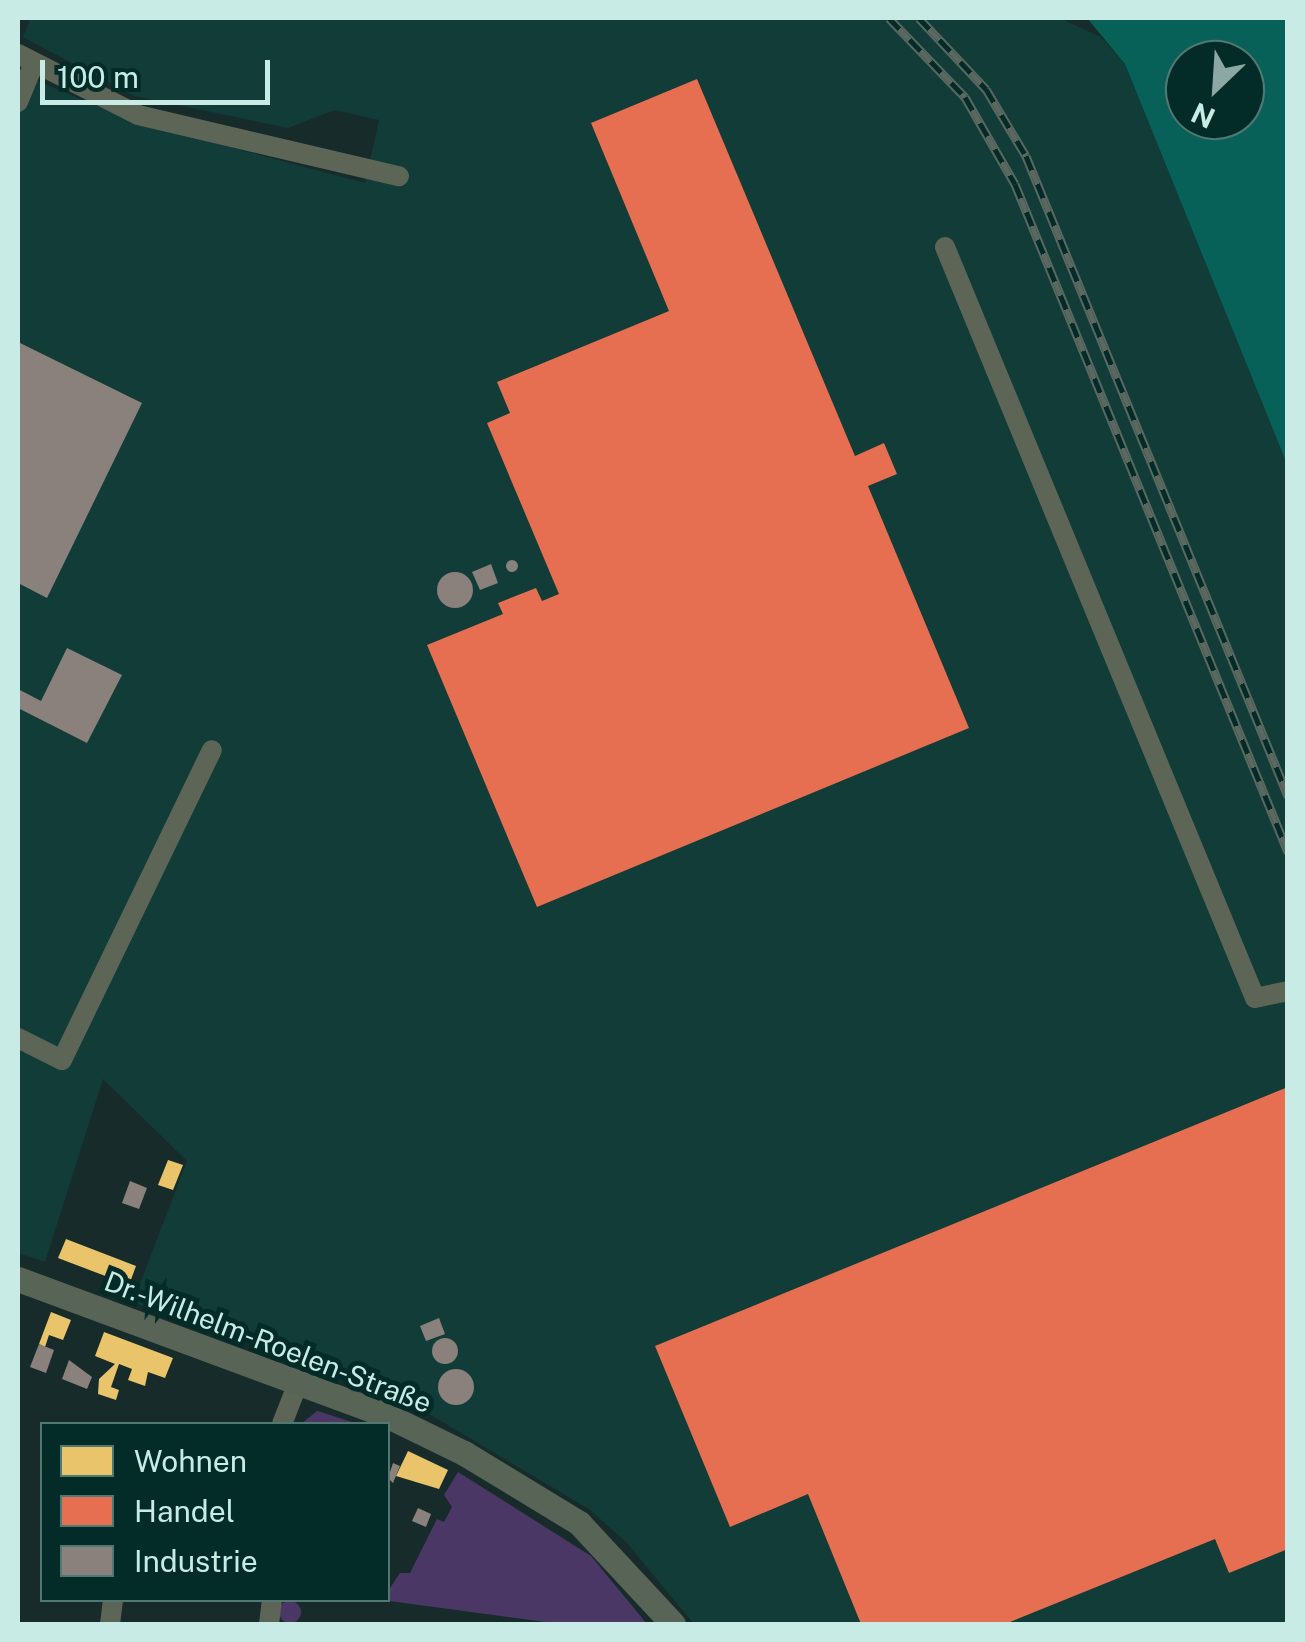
<!DOCTYPE html>
<html>
<head>
<meta charset="utf-8">
<style>
	body { margin:0 }
	#map { position:relative; width:1305px; height:1642px; overflow:hidden; background:#172c2a; font-family:"Public Sans",sans-serif }
	div>[style] { position:absolute }
	[style*='--x'] { left:calc(var(--x)*1px); top:calc(var(--y)*1px); width:calc(var(--w)*1px); rotate:calc(var(--a)*1deg) }
	.built>* { inset:0; background:#113c37 }
	.green>* { inset:0; background:#4a3766 }
	.round { border-radius:50% }
	.water>* { inset:0; background:#086158 }
	.homes>* { inset:0; background:#e9c46a }
	.shops>* { inset:0; background:#e76f51 }
	.industry>* { inset:0; background:#8a817c }
	.minor>* { height:20px; margin:-10px; padding:0 10px; transform-origin:10px; border-radius:10px; background:#5d6557 }
	.major>* { height:25px; margin:-12.5px; padding:0 12.5px; transform-origin:12.5px; border-radius:12.5px; background:#586455 }
	.rail>* { height:9px; margin-top:-4.5px; transform-origin:0; background:repeating-linear-gradient(90deg,#032b27 0 15px,#5a6860 0 30px); box-sizing:border-box; border-block:2px solid #5a6860 }
	span { translate:-50% -50%; white-space:nowrap; text-align:center; line-height:1.15; -webkit-text-stroke:10px #032b27; paint-order:stroke }
	.street-label { font-size:28px; color:#c9ebe5 }
	.frame { position:absolute; inset:0; border:20px solid #c9ebe5; pointer-events:none }
	.legend { position:absolute; left:40px; top:1422px; width:350px; height:180px; box-sizing:border-box; background:#032b27; border:2px solid #527873; margin:0; padding:12px 18px; list-style:none; font-size:30px; color:#c9ebe5 }
	.legend li { display:flex; align-items:center; gap:20px; height:50px }
	.legend b { width:50px; border:2px solid #527873 }
	.north { position:absolute; left:1165px; top:40px; width:100px; height:100px; box-sizing:border-box; background:#032b27; border:2px solid #527873; border-radius:50%; rotate:205deg; font-size:28px; font-weight:700; line-height:40px; text-align:center; color:#c9ebe5 }
	.north::after { content:''; display:block; margin:auto; width:35px; height:45px; background:#8ba8a4; clip-path:polygon(50% 0,100% 100%,50% 72%,0 100%) }
	.scale { position:absolute; left:40px; top:60px; width:230px; height:45px; box-sizing:border-box; border:5px solid #c9ebe5; border-top:0; padding-left:12px; font-size:30px; line-height:35px; white-space:nowrap; color:#c9ebe5; -webkit-text-stroke:8px #032b27; paint-order:stroke }
</style>
</head>
<body>
<div id="map">
	<div class="built">
		<div style="clip-path:polygon(31px 18px,1059px 18px,1101px 37px,1125px 64px,1287px 464px,1287px 1624px,694px 1624px,627px 1543px,589px 1509px,402px 1398px,133px 1302px,187px 1161px,103px 1079px,45px 1262px,18px 1253px,18px 73px,136px 122px,365px 183px,379px 120px,335px 110px,288px 128px,134px 96px,23px 37px)"></div>
	</div>
	<div class="green">
		<div style="clip-path:polygon(317px 1411px,324px 1413px,358px 1424px,301px 1424px)"></div>
		<div style="clip-path:polygon(458px 1472px,591px 1556px,647px 1624px,561px 1624px,382px 1600px,400px 1573px,410px 1573px,437px 1519px,444px 1522px,452px 1507px,444px 1495px)"></div>
		<div class="round" style="left:279px;top:1601px;width:22px;height:22px"></div>
	</div>
	<div class="water">
		<div style="clip-path:polygon(evenodd,1087px 18px,1287px 18px,1287px 464px,1125px 64px,1087px 18px,1185px 60px,1245px 60px,1245px 120px,1185px 120px,1185px 60px)"></div>
	</div>
	<div class="homes">
		<div style="clip-path:polygon(168px 1160px,183px 1165px,173px 1190px,158px 1185px)"></div>
		<div style="clip-path:polygon(66px 1239px,136px 1266px,129px 1285px,58px 1258px)"></div>
		<div style="clip-path:polygon(51px 1312px,71px 1320px,63px 1340px,49px 1335px,45px 1347px,39px 1344px)"></div>
		<div style="clip-path:polygon(104px 1332px,173px 1358px,165px 1378px,148px 1372px,145px 1386px,128px 1380px,132px 1369px,119px 1364px,111px 1387px,119px 1390px,116px 1400px,98px 1394px,99px 1379px,115px 1364px,95px 1356px)"></div>
		<div style="clip-path:polygon(408px 1451px,448px 1470px,439px 1489px,396px 1476px)"></div>
	</div>
	<div class="shops">
		<div style="clip-path:polygon(697px 79px,855px 456px,884px 443px,897px 474px,868px 486px,969px 728px,537px 907px,427px 645px,503px 614px,498px 603px,536px 588px,542px 601px,559px 594px,487px 423px,510px 413px,497px 382px,669px 311px,591px 123px)"></div>
		<div style="clip-path:polygon(1288px 1087px,1288px 1549px,1229px 1573px,1215px 1539px,1005px 1624px,861px 1624px,808px 1494px,730px 1527px,655px 1346px)"></div>
	</div>
	<div class="industry">
		<div style="clip-path:polygon(18px 342px,142px 403px,47px 598px,18px 583px)"></div>
		<div class="round" style="left:506px;top:560px;width:12px;height:12px"></div>
		<div style="clip-path:polygon(491px 564px,498px 583px,480px 590px,472px 572px)"></div>
		<div class="round" style="left:437px;top:572px;width:36px;height:36px"></div>
		<div style="clip-path:polygon(67px 648px,122px 675px,87px 743px,18px 708px,18px 689px,41px 701px)"></div>
		<div style="clip-path:polygon(130px 1181px,147px 1188px,139px 1209px,122px 1203px)"></div>
		<div style="clip-path:polygon(439px 1318px,445px 1334px,426px 1341px,420px 1326px)"></div>
		<div class="round" style="left:432px;top:1338px;width:26px;height:26px"></div>
		<div style="clip-path:polygon(39px 1344px,54px 1350px,46px 1373px,30px 1367px)"></div>
		<div style="clip-path:polygon(69px 1360px,92px 1377px,87px 1389px,62px 1379px)"></div>
		<div class="round" style="left:438px;top:1369px;width:36px;height:36px"></div>
		<div style="clip-path:polygon(393px 1463px,400px 1466px,393px 1483px,388px 1478px)"></div>
		<div style="clip-path:polygon(418px 1508px,431px 1514px,426px 1527px,412px 1521px)"></div>
	</div>
	<div class="minor">
		<div style="--x:18;--y:54;--w:135;--a:26.9"></div>
		<div style="--x:138;--y:115;--w:268;--a:13.2"></div>
		<div style="--x:18;--y:102;--w:42;--a:-67.7"></div>
		<div style="--x:945;--y:247;--w:812;--a:67.57"></div>
		<div style="--x:1255;--y:998;--w:34;--a:-12"></div>
		<div style="--x:18;--y:1038;--w:49;--a:26.6"></div>
		<div style="--x:62;--y:1060;--w:344;--a:-64.2"></div>
		<div style="--x:282;--y:1424;--w:44;--a:-68.7"></div>
		<div style="--x:110;--y:1624;--w:24;--a:-83"></div>
		<div style="--x:269;--y:1624;--w:24;--a:-83"></div>
	</div>
	<div class="major">
		<div style="--x:18;--y:1279;--w:395;--a:20.3"></div>
		<div style="--x:388;--y:1416;--w:85;--a:26"></div>
		<div style="--x:464;--y:1453;--w:135;--a:31.3"></div>
		<div style="--x:579;--y:1523;--w:138;--a:47.1"></div>
	</div>
	<div class="rail">
		<div style="--x:889;--y:18;--w:110;--a:46.1"></div>
		<div style="--x:965;--y:97;--w:100;--a:60.1"></div>
		<div style="--x:1015;--y:184;--w:722;--a:67.77"></div>
		<div style="--x:919;--y:18;--w:98;--a:46.7"></div>
		<div style="--x:986;--y:89;--w:78;--a:59.2"></div>
		<div style="--x:1026;--y:156;--w:692;--a:67.74"></div>
	</div>
	<div class="street-label">
		<span style="left:268px;top:1342px;rotate:21deg">Dr.-Wilhelm-Roelen-Straße</span>
	</div>
	<div class="frame"></div>
	<ul class="legend">
	<li><b style="height:28px;background:#e9c46a"></b>Wohnen</li>
	<li><b style="height:28px;background:#e76f51"></b>Handel</li>
	<li><b style="height:28px;background:#8a817c"></b>Industrie</li>
	</ul>
	<div class="north">N</div>
	<div class="scale">100 m</div>
</div>
</body>
</html>
